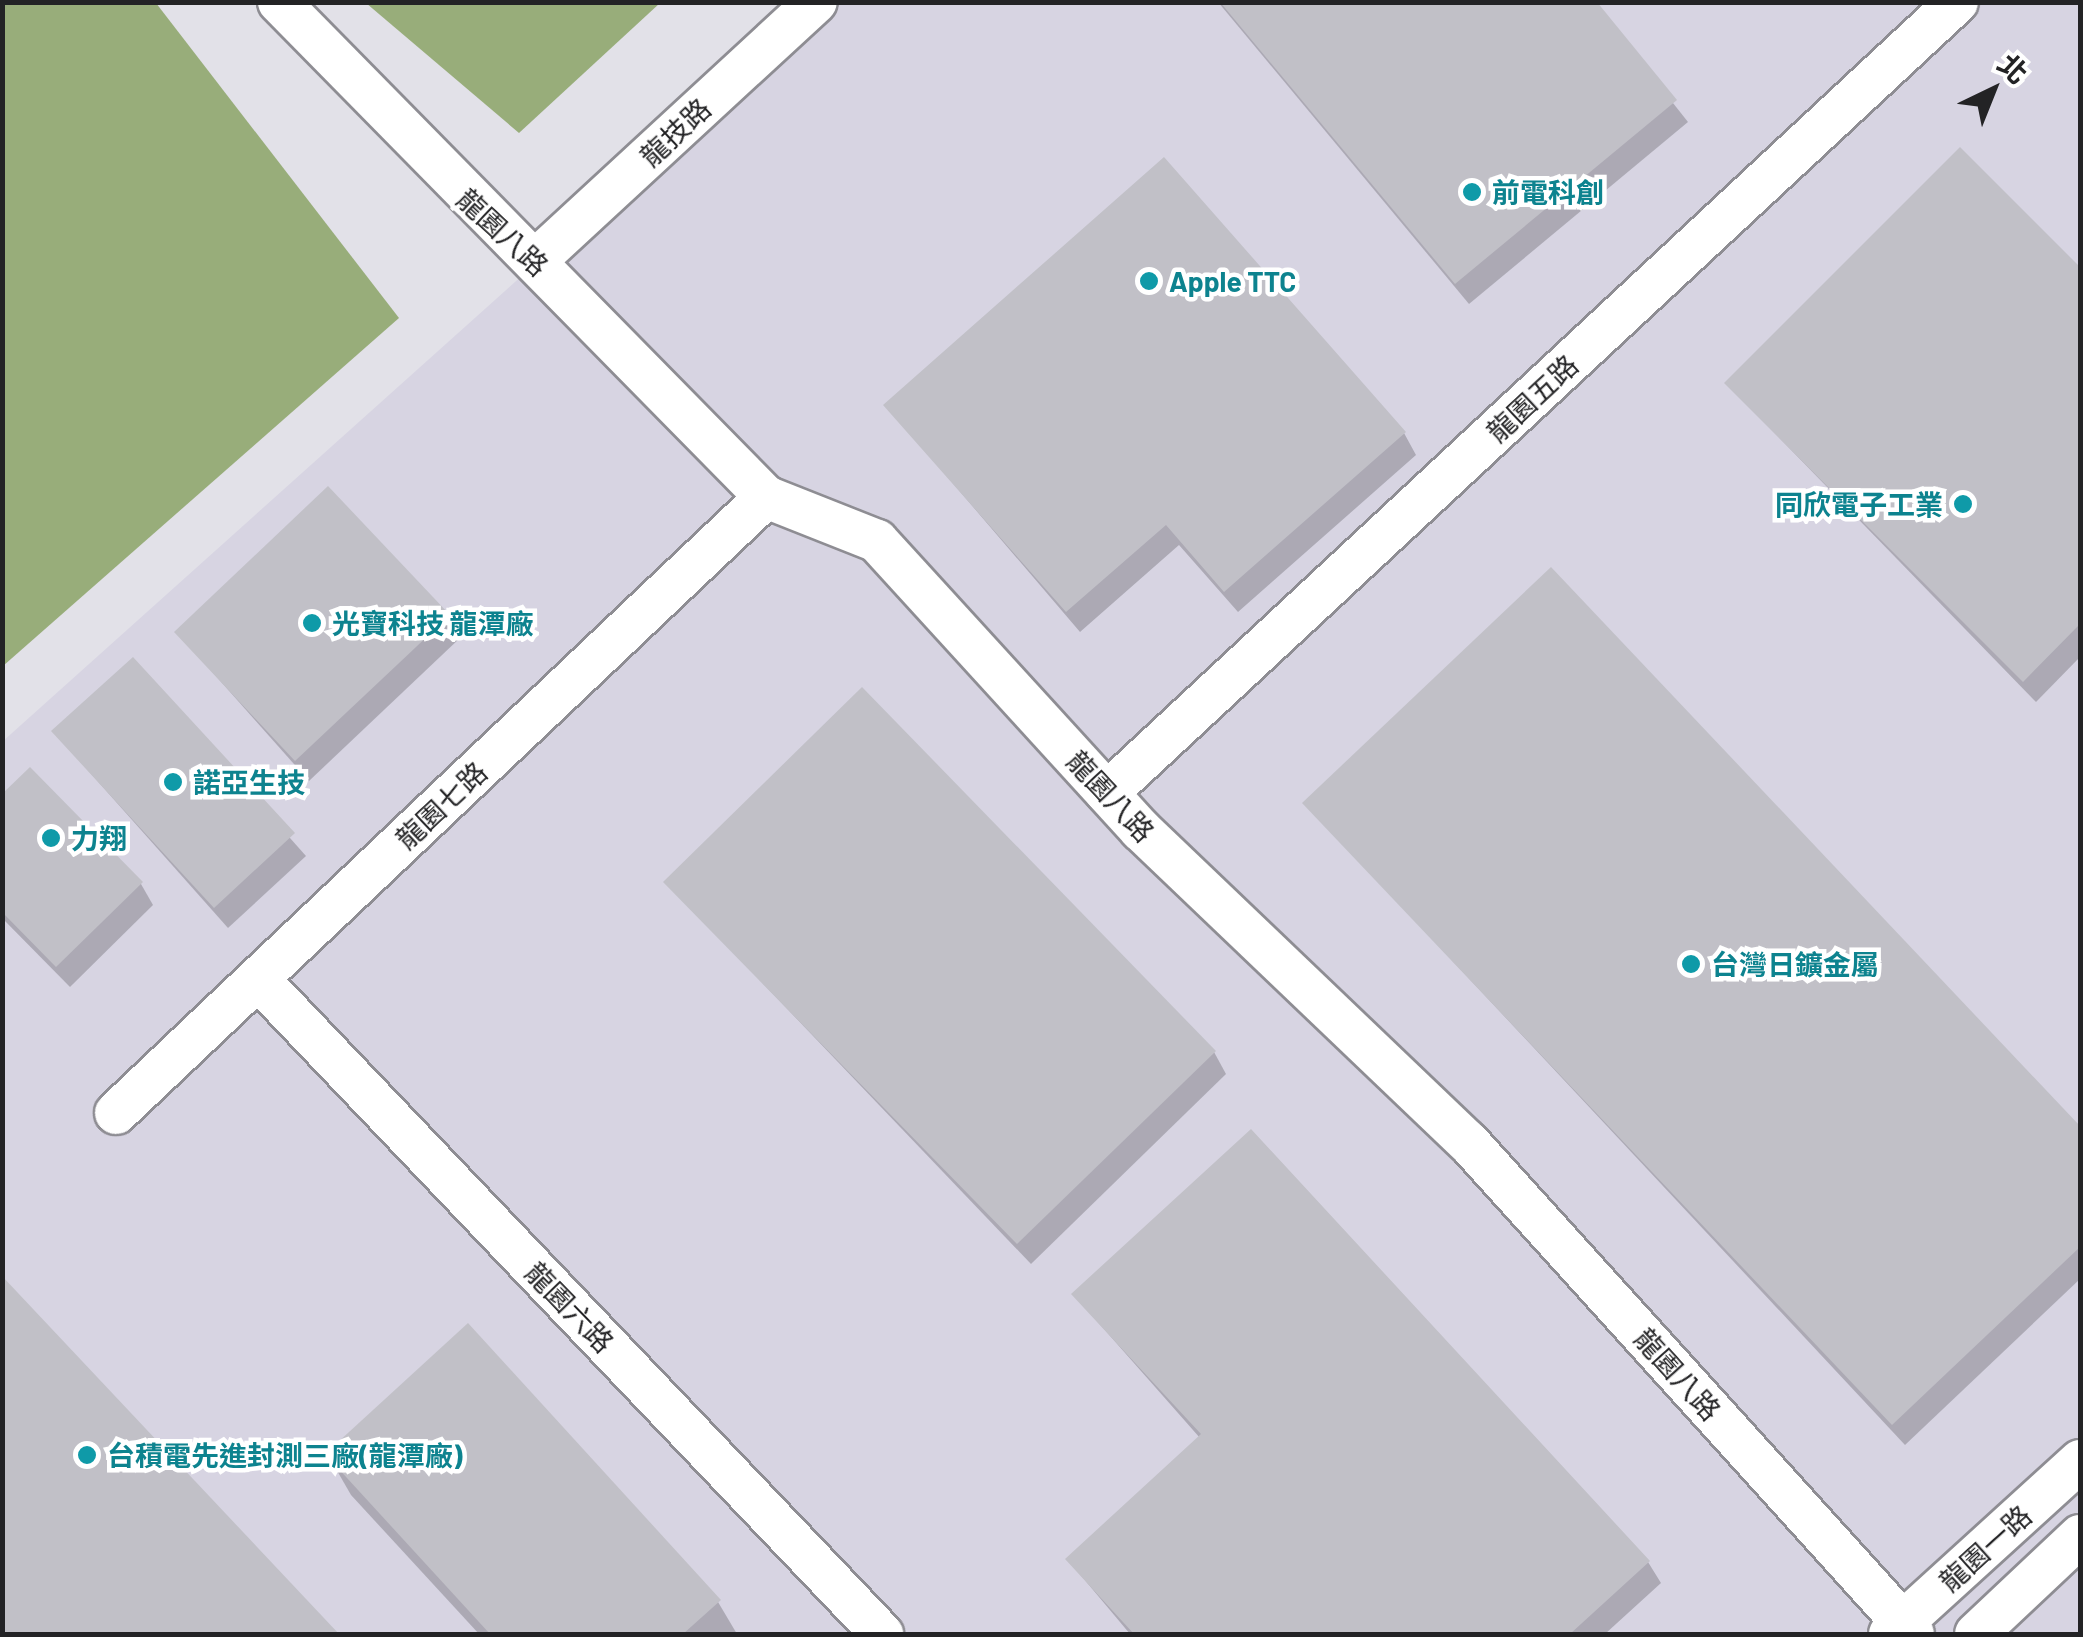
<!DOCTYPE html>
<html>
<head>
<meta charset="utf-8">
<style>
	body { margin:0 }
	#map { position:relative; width:2083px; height:1637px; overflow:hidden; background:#e2e1e8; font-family:Barlow,"Noto Sans TC",sans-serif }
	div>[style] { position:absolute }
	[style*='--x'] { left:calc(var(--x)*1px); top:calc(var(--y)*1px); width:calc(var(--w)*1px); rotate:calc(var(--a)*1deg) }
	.built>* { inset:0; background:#d7d4e2 }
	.forest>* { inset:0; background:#98ad7a }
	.shadow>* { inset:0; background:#0003 }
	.building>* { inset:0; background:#c1c0c7 }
	.roads { filter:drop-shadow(2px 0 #8e8d93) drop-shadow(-2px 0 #8e8d93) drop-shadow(0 2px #8e8d93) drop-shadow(0 -2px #8e8d93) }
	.minor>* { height:42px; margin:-21px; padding:0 21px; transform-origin:21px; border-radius:21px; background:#fff }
	.dots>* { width:28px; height:28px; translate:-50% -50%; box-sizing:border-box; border:5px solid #fff; border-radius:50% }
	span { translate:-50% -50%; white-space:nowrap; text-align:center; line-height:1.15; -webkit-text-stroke:9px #fff; paint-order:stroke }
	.street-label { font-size:28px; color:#232325 }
	.culture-label { font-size:28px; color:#0d838f; font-weight:700 }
	.left { translate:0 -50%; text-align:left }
	.right { translate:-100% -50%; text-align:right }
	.frame { position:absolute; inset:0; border:5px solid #232325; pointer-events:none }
	.north { position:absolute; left:1943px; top:40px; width:100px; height:100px; -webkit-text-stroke:8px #fff; paint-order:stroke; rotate:43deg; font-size:28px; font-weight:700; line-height:40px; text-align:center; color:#232325 }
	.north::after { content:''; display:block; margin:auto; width:35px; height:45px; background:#232325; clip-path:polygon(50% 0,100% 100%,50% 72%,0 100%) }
</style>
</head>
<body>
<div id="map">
	<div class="built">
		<div style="clip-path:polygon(826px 3px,2080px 3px,2080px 1634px,3px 1634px,2px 742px)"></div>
	</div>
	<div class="forest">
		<div style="clip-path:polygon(3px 2px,156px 3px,399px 318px,3px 666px)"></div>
		<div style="clip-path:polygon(366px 3px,660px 3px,519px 133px)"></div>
	</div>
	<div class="shadow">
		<div style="clip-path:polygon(1218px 2px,1593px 2px,1688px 122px,1469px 304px)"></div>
		<div style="clip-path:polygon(1960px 151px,2080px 271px,2080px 657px,2036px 702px,1727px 384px)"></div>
		<div style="clip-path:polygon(886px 405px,1404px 433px,1416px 455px,1238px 612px,1179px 545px,1080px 632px)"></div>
		<div style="clip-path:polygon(1551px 570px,2080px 1129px,2080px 1279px,1905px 1445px,1305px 803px)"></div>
		<div style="clip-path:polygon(448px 617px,460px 638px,309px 781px,177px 632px)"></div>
		<div style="clip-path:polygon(132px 660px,306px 856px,228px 928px,54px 732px)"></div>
		<div style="clip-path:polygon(2px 798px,141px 884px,153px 905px,70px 987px,2px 918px)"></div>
		<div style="clip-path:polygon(666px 882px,1214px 1052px,1226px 1074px,1031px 1264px)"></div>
		<div style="clip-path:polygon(2px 1279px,335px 1634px,2px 1634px)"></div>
		<div style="clip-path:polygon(1074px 1295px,1648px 1562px,1661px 1583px,1605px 1634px,1130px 1634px,1068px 1560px,1200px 1438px)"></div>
		<div style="clip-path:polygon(328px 1455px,718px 1602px,737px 1634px,479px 1634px,351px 1495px)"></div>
	</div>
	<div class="building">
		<div style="clip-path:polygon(1220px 2px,1597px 2px,1677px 100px,1455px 284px)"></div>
		<div style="clip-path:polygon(1960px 147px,2080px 267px,2080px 624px,2023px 682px,1724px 383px)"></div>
		<div style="clip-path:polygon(1164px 157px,1406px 432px,1224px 592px,1166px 525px,1066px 612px,883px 405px)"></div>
		<div style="clip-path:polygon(328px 486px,450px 615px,295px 761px,174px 632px)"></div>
		<div style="clip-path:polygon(1551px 567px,2080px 1126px,2080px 1247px,1892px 1425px,1302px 803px)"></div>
		<div style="clip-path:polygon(133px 657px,295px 833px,214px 908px,51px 731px)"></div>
		<div style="clip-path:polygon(862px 687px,1216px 1051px,1017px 1244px,663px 882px)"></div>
		<div style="clip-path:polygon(30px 767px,143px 882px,56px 967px,2px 912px,2px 794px)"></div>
		<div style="clip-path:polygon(1251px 1129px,1650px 1561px,1570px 1634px,1134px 1634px,1065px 1559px,1201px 1434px,1071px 1294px)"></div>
		<div style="clip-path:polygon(2px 1276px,339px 1634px,2px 1634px)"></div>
		<div style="clip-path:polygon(468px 1323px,721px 1600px,683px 1634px,490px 1634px,325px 1454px)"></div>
	</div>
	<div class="roads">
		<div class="minor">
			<div style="--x:279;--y:2;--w:694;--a:45.47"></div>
			<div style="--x:766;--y:497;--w:119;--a:21.6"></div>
			<div style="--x:877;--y:541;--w:391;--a:47.6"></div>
			<div style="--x:1141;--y:830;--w:452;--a:43.7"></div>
			<div style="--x:1468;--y:1142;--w:663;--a:47.87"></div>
			<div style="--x:535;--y:261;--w:382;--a:-42.7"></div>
			<div style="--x:1107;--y:793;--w:1161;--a:-42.94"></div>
			<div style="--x:258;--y:979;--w:905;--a:46.39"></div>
			<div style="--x:116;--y:1113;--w:896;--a:-43.46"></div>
			<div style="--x:1890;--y:1634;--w:257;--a:-42.3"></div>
			<div style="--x:1976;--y:1634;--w:143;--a:-43.3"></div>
		</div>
	</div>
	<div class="dots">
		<div style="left:1472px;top:192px;background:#0f9aa8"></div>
		<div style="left:1149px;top:281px;background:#0f9aa8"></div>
		<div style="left:1963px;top:504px;background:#0f9aa8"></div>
		<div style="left:312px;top:623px;background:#0f9aa8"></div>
		<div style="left:173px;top:782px;background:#0f9aa8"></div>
		<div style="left:51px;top:838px;background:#0f9aa8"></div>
		<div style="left:1691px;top:964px;background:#0f9aa8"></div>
		<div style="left:87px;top:1455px;background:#0f9aa8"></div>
	</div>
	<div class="street-label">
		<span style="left:675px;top:132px;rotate:-43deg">龍技路</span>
		<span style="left:503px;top:232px;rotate:43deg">龍園八路</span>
		<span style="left:1532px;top:398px;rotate:-43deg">龍園五路</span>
		<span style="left:1111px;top:796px;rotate:47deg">龍園八路</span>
		<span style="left:441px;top:805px;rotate:-43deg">龍園七路</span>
		<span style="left:570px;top:1307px;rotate:46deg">龍園六路</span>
		<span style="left:1678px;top:1374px;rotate:48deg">龍園八路</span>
		<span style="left:1985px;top:1548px;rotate:-42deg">龍園一路</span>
	</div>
	<div class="culture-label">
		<span class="left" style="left:1492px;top:192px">前電科創</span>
		<span class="left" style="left:1169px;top:281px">Apple TTC</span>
		<span class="right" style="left:1943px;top:504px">同欣電子工業</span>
		<span class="left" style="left:332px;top:623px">光寶科技 龍潭廠</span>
		<span class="left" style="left:193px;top:782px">諾亞生技</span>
		<span class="left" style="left:71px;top:838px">力翔</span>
		<span class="left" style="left:1711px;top:964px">台灣日鑛金屬</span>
		<span class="left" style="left:107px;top:1455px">台積電先進封測三廠(龍潭廠)</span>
	</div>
	<div class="frame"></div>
	<div class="north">北</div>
</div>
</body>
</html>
